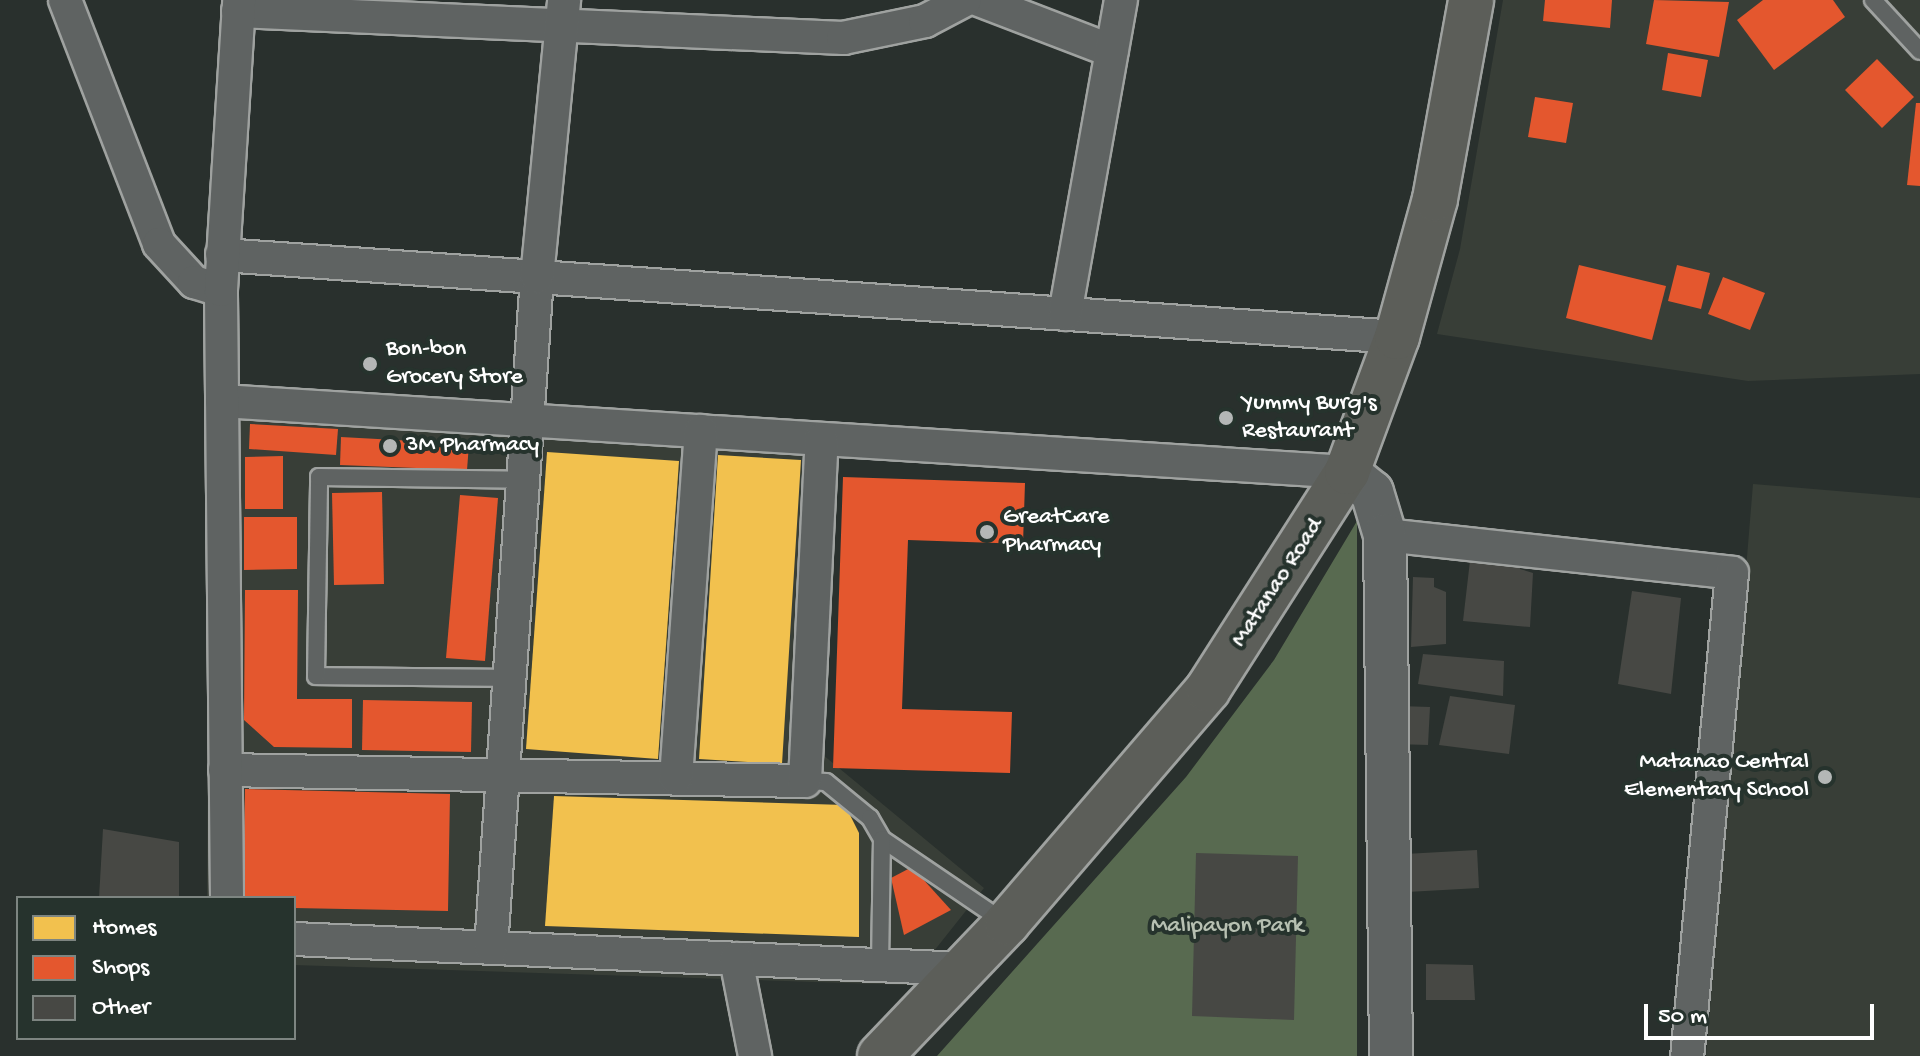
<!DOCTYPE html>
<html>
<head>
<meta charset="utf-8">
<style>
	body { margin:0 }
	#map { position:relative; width:1920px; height:1056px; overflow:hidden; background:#29302d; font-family:"Gochi Hand",sans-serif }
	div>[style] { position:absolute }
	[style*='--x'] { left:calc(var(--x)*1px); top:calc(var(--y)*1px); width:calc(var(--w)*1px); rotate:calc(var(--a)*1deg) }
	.built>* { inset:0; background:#383e37 }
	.green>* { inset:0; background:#586a50 }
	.homes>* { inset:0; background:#f2c14e }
	.shops>* { inset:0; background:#e4572e }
	.building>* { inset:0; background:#474844 }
	.roads { filter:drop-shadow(2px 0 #9fa2a0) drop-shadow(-2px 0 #9fa2a0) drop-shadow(0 2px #9fa2a0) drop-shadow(0 -2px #9fa2a0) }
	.service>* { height:16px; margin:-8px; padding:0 8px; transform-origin:8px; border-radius:8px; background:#5f6362 }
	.minor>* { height:32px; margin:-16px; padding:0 16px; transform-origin:16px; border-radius:16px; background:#5f6362 }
	.tertiary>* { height:42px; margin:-21px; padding:0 21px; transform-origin:21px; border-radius:21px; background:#5f6362 }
	.primary>* { height:44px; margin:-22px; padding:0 22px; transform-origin:22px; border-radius:22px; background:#5c5e59 }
	.dots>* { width:22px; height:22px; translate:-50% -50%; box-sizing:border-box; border:4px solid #26332d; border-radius:50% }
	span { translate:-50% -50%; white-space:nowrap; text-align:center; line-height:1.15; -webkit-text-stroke:8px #26332d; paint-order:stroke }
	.poi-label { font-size:24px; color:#fff }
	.left { translate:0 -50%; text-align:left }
	.right { translate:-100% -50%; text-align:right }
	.street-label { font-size:24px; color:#fff }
	.park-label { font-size:24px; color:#b7c0b2 }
	.legend { position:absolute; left:16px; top:896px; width:280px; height:144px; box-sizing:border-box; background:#26332d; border:2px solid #7d8581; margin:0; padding:10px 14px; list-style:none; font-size:24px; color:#fff }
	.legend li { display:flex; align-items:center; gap:16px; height:40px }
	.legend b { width:40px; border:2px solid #7d8581 }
	.scale { position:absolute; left:1644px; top:1004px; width:230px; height:36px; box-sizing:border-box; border:4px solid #fff; border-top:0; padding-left:10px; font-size:24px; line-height:28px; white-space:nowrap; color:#fff; -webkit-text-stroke:6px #26332d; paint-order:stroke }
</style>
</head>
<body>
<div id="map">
	<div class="built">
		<div style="clip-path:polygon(1503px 0,1920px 0,1920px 374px,1748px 381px,1437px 334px,1460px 249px)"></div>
		<div style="clip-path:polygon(210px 388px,840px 423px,822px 754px,984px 888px,907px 985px,294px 965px,294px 898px,207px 898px)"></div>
		<div style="clip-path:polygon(1753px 484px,1920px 498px,1920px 1056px,1706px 1056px)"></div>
	</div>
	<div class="green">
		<div style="clip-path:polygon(1357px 521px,1357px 1056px,937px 1056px,1186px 777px,1274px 660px)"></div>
	</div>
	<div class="homes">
		<div style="clip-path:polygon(547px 452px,679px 461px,658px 759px,526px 749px)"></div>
		<div style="clip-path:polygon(718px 455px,801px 460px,782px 764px,699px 759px)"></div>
		<div style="clip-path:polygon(554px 796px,845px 805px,859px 833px,859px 937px,545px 926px)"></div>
	</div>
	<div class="shops">
		<div style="clip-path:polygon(1545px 0,1612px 0,1610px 28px,1543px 21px)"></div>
		<div style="clip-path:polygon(1654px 0,1729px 2px,1719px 57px,1646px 44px)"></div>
		<div style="clip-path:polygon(1763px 0,1833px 0,1845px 17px,1774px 70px,1737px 20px)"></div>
		<div style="clip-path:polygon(1668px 53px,1708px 60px,1701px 97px,1662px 90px)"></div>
		<div style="clip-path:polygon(1877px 59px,1914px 97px,1882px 128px,1845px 90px)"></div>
		<div style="clip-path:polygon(1535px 97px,1573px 103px,1566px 143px,1528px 137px)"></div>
		<div style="clip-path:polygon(1916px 103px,1920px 103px,1920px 186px,1907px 185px)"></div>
		<div style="clip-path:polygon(1579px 265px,1666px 286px,1652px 340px,1566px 318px)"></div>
		<div style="clip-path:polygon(1677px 265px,1710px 273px,1701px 309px,1668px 301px)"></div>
		<div style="clip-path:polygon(1723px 277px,1765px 293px,1750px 330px,1708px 314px)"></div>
		<div style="clip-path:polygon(250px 424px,338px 429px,336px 455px,249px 449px)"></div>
		<div style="clip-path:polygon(341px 437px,469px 444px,467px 470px,340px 465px)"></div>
		<div style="clip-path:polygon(283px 456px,283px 509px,245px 509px,245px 457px)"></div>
		<div style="clip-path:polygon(843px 477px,1025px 483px,1023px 544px,908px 540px,902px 709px,1012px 712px,1010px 773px,833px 768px)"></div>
		<div style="clip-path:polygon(382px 492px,384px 584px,334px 585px,332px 493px)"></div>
		<div style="clip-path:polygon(460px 495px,498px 498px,485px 661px,446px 658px)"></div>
		<div style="clip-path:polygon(244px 517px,297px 517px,297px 569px,244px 570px)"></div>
		<div style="clip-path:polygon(245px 590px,298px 590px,297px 699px,352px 699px,352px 748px,274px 747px,244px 720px)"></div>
		<div style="clip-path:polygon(363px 700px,472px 702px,471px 752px,362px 750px)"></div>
		<div style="clip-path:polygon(245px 789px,450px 794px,448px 911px,294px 908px,294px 898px,243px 898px)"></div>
		<div style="clip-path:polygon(912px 867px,951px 910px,904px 935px,891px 878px)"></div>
	</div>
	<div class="building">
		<div style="clip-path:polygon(1471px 552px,1521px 559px,1520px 569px,1533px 573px,1530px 627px,1463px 621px)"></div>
		<div style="clip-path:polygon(1413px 577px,1434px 578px,1434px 587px,1446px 592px,1446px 644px,1411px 647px)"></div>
		<div style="clip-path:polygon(1632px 591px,1681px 598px,1671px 694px,1618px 684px)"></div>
		<div style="clip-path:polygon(1423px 654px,1504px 661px,1503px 696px,1418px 684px)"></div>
		<div style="clip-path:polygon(1450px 696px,1515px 705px,1509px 754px,1439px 745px)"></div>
		<div style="clip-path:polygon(1399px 706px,1430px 707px,1428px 745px,1395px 744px)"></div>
		<div style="clip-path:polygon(103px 829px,179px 842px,179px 898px,99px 898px)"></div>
		<div style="clip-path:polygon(1477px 850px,1479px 888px,1407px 892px,1405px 854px)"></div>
		<div style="clip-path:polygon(1196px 853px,1298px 856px,1294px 1020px,1192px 1016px)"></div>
		<div style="clip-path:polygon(1426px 964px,1473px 965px,1475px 1000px,1426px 1000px)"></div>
	</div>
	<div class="roads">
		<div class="service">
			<div style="--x:1873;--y:0;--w:69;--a:47.3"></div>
			<div style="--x:510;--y:678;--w:194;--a:-179.4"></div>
			<div style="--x:316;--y:676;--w:199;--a:-89.1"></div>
			<div style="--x:319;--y:477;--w:204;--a:0.8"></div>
			<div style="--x:805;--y:781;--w:21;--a:3"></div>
			<div style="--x:826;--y:782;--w:57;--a:39.3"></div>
			<div style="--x:870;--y:818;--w:24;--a:60"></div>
			<div style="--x:882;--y:839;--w:148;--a:34.2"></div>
			<div style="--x:880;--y:965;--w:126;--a:-89.1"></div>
		</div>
		<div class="minor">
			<div style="--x:65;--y:0;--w:261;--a:68.9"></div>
			<div style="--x:159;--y:244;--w:52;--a:47.4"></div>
			<div style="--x:194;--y:282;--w:28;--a:17"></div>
			<div style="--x:979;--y:0;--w:142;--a:21"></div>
			<div style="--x:238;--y:11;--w:606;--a:2.56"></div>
			<div style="--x:843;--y:38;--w:84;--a:-11.7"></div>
			<div style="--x:925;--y:21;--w:45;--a:-27.7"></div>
			<div style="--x:222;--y:255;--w:1178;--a:3.99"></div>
			<div style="--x:1065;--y:314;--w:319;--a:-79.9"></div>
			<div style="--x:222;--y:401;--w:1127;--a:3.61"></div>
			<div style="--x:1385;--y:535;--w:349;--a:6.2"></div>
			<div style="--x:1732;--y:573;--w:485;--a:95.3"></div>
			<div style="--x:225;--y:770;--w:580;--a:1.09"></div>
			<div style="--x:805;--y:781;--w:342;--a:-87.2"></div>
			<div style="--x:676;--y:778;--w:348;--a:-85.9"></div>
			<div style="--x:227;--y:898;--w:608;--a:-90.57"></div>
			<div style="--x:221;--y:290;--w:291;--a:-86.4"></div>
			<div style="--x:294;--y:939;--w:672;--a:2.56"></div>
			<div style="--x:491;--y:948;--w:673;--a:-86.08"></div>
			<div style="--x:537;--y:277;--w:278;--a:-84.4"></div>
			<div style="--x:736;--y:959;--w:99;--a:78.9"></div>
		</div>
		<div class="tertiary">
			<div style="--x:1347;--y:472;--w:32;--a:39"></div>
			<div style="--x:1372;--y:492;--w:45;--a:73.2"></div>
			<div style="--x:1385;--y:535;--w:521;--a:89.34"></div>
		</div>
		<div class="primary">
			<div style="--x:880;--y:1056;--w:184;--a:-46.3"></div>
			<div style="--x:1007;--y:923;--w:308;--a:-49.3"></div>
			<div style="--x:1208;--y:689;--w:258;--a:-57.4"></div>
			<div style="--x:1347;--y:472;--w:144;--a:-69.7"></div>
			<div style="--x:1397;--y:337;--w:143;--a:-74.6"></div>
			<div style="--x:1435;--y:199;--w:202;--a:-79.7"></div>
		</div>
	</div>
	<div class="dots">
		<div style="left:370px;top:364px;background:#b4b7b6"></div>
		<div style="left:1226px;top:418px;background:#b4b7b6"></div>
		<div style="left:390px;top:446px;background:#b4b7b6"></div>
		<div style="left:987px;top:532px;background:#b4b7b6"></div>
		<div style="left:1825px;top:777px;background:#b4b7b6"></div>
	</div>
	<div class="poi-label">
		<span class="left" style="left:386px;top:364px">Bon-bon<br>Grocery Store</span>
		<span class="left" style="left:1242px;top:418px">Yummy Burg's<br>Restaurant</span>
		<span class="left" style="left:406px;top:446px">3M Pharmacy</span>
		<span class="left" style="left:1003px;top:532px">GreatCare<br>Pharmacy</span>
		<span class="right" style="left:1809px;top:777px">Matanao Central<br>Elementary School</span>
	</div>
	<div class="street-label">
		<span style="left:1278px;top:583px;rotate:-57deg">Matanao Road</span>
	</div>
	<div class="park-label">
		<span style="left:1227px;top:927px">Malipayon Park</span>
	</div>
	<ul class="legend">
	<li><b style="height:22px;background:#f2c14e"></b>Homes</li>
	<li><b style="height:22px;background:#e4572e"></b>Shops</li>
	<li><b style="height:22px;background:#474844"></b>Other</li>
	</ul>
	<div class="scale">50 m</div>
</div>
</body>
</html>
